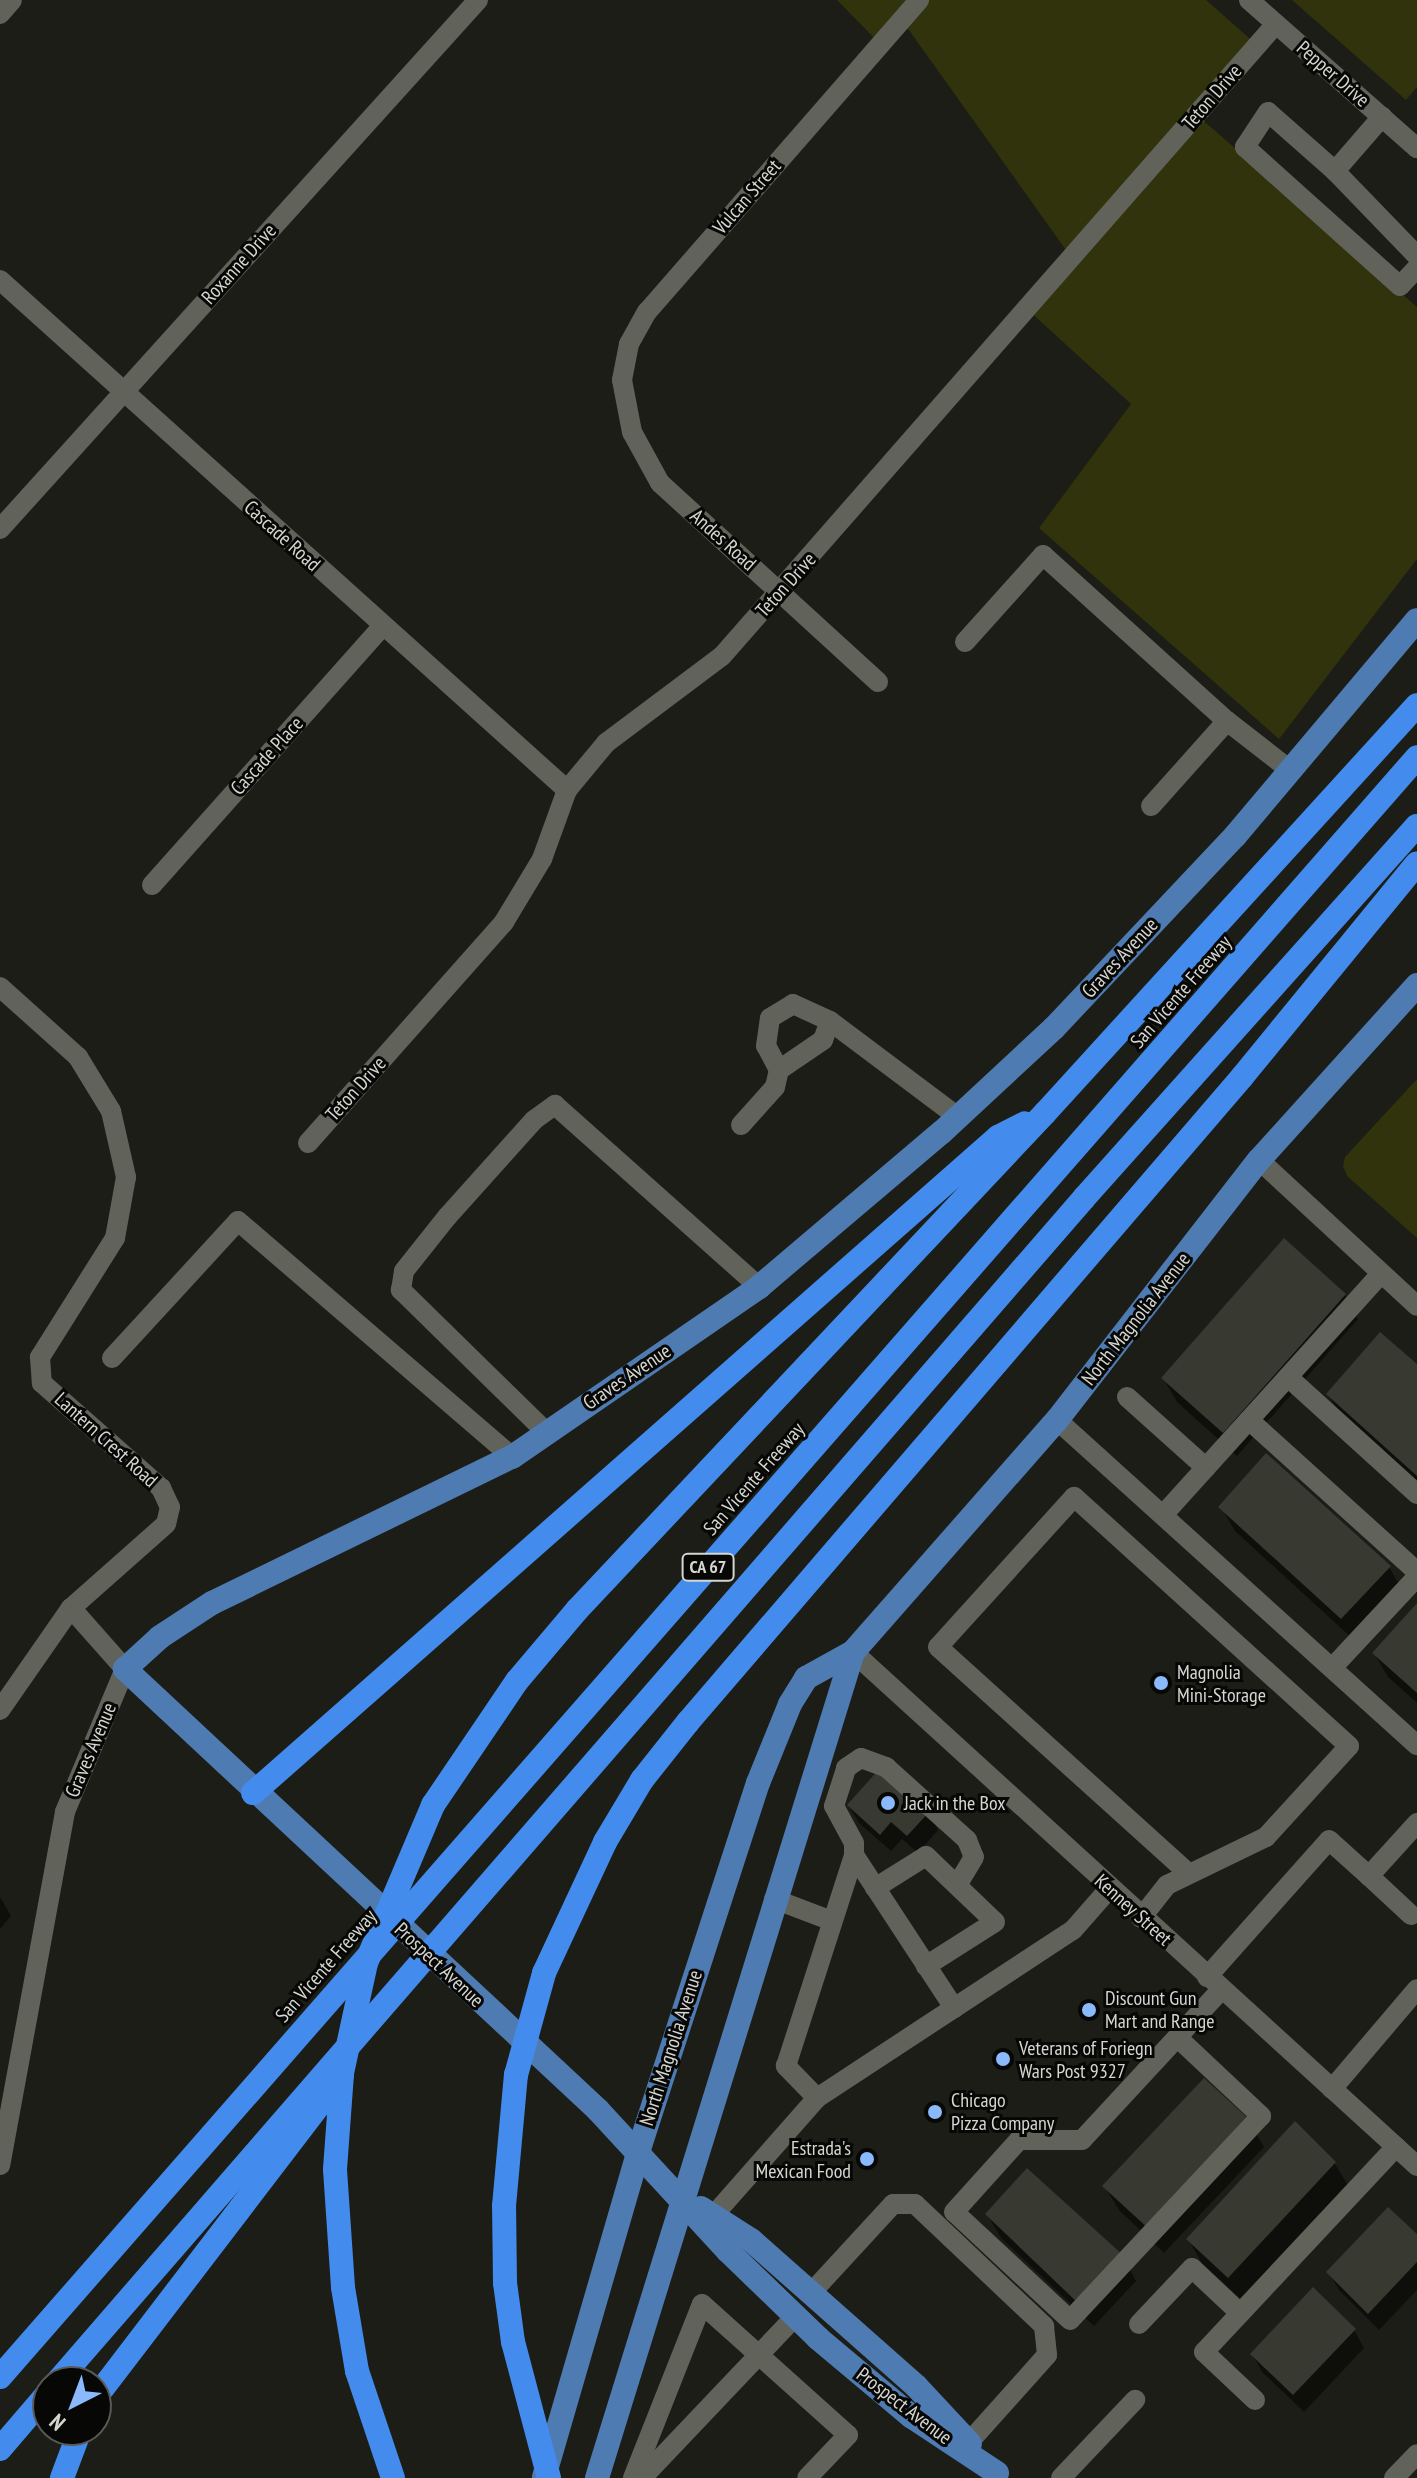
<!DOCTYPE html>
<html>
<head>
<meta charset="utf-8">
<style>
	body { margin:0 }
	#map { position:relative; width:1417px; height:2478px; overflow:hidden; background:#1c1d16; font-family:"PT Sans Narrow",sans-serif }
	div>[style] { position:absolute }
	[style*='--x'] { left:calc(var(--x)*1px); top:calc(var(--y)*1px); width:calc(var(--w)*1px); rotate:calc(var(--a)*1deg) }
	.green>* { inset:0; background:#30330b }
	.shadow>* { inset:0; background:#0007 }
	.building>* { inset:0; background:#383931 }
	.minor>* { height:20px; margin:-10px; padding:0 10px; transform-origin:10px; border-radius:10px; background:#61625a }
	.major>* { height:24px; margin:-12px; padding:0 12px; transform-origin:12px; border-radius:12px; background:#4f7bb3 }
	.highway>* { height:24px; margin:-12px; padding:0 12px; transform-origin:12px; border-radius:12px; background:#438cee }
	.dots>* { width:22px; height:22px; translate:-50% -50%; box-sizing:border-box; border:4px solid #070705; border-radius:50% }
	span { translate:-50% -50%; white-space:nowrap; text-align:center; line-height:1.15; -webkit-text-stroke:6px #070705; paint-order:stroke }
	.shield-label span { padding:2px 6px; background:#070705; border:2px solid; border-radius:6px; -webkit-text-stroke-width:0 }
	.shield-label { font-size:18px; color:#d5d6d1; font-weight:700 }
	.street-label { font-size:20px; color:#d5d6d1 }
	.poi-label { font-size:20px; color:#d5d6d1 }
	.left { translate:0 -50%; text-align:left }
	.right { translate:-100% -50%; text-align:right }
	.north { position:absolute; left:32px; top:2366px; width:80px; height:80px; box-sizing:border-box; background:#070705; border:2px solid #595a57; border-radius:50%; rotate:222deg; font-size:22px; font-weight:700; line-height:32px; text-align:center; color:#d5d6d1 }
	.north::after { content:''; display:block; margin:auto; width:28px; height:36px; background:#8abafc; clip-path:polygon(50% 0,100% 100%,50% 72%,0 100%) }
</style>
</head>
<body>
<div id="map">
	<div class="green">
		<div style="clip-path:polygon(837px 0,1206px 0,1257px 45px,1197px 115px,1417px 307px,1417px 559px,1279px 739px,1039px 528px,1131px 404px,1027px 309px,1071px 257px,901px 19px,879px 43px)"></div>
		<div style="clip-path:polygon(1292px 0,1417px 0,1417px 87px,1406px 100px)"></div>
		<div style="clip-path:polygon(1417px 1079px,1417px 1238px,1347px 1176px,1343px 1166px,1345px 1157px)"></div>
	</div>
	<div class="shadow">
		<div style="clip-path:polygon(1345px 1295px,1358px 1319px,1237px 1456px,1177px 1402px,1163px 1378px)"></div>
		<div style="clip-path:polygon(1417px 1367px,1417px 1485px,1342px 1418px,1328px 1394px)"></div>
		<div style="clip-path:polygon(1221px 1507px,1389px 1567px,1403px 1591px,1355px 1641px,1235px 1531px)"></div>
		<div style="clip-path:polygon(1417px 1606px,1417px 1703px,1388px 1677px,1374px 1653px)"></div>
		<div style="clip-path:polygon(849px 1806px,928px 1812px,938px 1830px,918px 1853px,902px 1839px,891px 1851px,859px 1823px)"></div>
		<div style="clip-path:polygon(0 1897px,11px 1916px,0 1929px)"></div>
		<div style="clip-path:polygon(1250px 2123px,1264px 2147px,1164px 2253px,1119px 2210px,1105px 2187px)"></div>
		<div style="clip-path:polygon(1295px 2124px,1335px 2164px,1349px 2187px,1242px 2300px,1202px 2263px,1188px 2239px)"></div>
		<div style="clip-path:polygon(987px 2214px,1123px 2257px,1136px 2281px,1094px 2326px,1001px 2238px)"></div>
		<div style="clip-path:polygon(1417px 2236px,1417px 2290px,1379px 2330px,1339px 2290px,1329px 2273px)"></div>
		<div style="clip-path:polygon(1354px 2330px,1364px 2348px,1304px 2412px,1262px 2372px,1252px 2354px)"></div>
	</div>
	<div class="building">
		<div style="clip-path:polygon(1284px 1238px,1346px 1294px,1223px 1433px,1161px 1378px)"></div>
		<div style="clip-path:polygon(1380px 1332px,1417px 1364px,1417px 1476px,1326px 1394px)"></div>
		<div style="clip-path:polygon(1266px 1453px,1391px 1566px,1341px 1619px,1218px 1507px)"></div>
		<div style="clip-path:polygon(1417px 1603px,1417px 1693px,1372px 1653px)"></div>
		<div style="clip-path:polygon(881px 1767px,930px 1811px,907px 1836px,891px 1822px,880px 1835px,847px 1805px)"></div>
		<div style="clip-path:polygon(1204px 2078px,1252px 2122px,1150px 2230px,1102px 2186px)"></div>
		<div style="clip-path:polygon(1295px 2121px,1336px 2162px,1228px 2278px,1186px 2239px)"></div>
		<div style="clip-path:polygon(1027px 2168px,1124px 2256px,1079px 2304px,985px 2214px)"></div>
		<div style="clip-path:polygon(1388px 2207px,1417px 2234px,1417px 2262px,1368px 2314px,1326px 2272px)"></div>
		<div style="clip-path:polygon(1313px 2287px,1356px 2329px,1293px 2395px,1250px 2354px)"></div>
	</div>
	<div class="minor">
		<div style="--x:1249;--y:0;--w:224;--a:41.4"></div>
		<div style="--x:0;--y:14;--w:18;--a:-49"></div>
		<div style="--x:1335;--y:171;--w:72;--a:-49"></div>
		<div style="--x:1417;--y:256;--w:118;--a:-134"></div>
		<div style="--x:1335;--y:171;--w:89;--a:-138.6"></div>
		<div style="--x:1268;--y:112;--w:42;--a:123.3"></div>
		<div style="--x:1245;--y:147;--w:208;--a:41.9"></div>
		<div style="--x:1400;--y:286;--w:25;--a:-47"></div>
		<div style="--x:0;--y:280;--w:763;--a:41.97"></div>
		<div style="--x:0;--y:529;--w:713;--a:-47.9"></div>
		<div style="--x:965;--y:642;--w:117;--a:-48.1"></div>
		<div style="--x:1043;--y:555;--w:248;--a:42.1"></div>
		<div style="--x:1227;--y:721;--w:80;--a:37.9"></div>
		<div style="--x:878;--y:682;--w:295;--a:-137.6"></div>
		<div style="--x:660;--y:483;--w:58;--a:-118.8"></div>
		<div style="--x:632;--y:432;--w:53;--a:-100.9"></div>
		<div style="--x:622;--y:380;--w:37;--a:-79"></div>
		<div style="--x:629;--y:344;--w:37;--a:-61"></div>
		<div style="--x:647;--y:312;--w:414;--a:-48.9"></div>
		<div style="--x:1151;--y:806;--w:114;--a:-48.2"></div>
		<div style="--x:152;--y:885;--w:346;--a:-48.3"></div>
		<div style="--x:0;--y:987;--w:105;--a:41.9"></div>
		<div style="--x:78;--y:1057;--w:63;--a:58.6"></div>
		<div style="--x:111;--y:1111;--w:68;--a:77.2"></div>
		<div style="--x:126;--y:1177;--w:62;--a:100.2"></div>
		<div style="--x:115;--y:1238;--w:141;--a:122.2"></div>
		<div style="--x:40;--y:1357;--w:26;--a:86"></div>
		<div style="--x:42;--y:1383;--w:159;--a:41.4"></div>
		<div style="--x:161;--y:1488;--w:21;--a:65"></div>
		<div style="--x:170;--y:1507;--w:17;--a:103"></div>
		<div style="--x:166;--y:1524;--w:127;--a:138.5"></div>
		<div style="--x:779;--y:1070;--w:53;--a:-34.3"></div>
		<div style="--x:823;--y:1040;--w:20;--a:-70"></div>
		<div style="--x:741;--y:1125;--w:51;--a:-48.2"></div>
		<div style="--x:775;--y:1087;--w:17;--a:-77"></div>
		<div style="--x:779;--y:1070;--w:27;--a:-118"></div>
		<div style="--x:766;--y:1046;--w:28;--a:-82"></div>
		<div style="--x:770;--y:1018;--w:27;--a:-31"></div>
		<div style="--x:793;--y:1004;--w:41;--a:24.7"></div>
		<div style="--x:830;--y:1021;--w:160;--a:36.9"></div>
		<div style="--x:308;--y:1143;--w:295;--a:-48.4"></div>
		<div style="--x:504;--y:922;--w:74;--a:-58.9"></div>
		<div style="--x:542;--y:859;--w:73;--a:-70.1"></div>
		<div style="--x:567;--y:790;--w:61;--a:-50.3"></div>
		<div style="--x:606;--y:743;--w:145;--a:-36.9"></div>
		<div style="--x:722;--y:656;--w:839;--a:-48.77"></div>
		<div style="--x:1259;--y:1160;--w:215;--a:42.7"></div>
		<div style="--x:112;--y:1358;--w:186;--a:-47.4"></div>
		<div style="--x:238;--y:1221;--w:362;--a:40.7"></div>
		<div style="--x:1288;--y:1377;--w:174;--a:42.2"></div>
		<div style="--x:1127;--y:1397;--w:106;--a:41.9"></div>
		<div style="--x:1057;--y:1420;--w:485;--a:42.1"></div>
		<div style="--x:1249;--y:1420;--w:227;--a:42.1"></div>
		<div style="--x:545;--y:1431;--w:202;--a:-135.6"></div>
		<div style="--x:401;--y:1290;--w:19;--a:-81"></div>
		<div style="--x:404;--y:1271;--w:69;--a:-51.5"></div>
		<div style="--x:447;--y:1217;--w:130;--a:-48.1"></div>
		<div style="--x:534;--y:1120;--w:26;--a:-36"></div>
		<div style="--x:555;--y:1105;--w:273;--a:41.7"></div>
		<div style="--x:1163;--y:1515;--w:325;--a:-47.9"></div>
		<div style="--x:853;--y:1652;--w:763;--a:42.34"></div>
		<div style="--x:1332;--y:1668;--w:125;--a:-47"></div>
		<div style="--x:0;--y:1710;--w:124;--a:-55.2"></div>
		<div style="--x:71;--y:1608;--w:81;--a:48.5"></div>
		<div style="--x:125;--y:1669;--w:155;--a:112.8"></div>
		<div style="--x:65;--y:1812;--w:359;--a:100.4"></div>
		<div style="--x:854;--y:1855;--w:12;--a:-90"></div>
		<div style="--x:854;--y:1843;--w:42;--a:-118.4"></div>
		<div style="--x:834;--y:1806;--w:40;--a:-72"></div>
		<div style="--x:846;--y:1768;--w:18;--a:-34"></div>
		<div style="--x:861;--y:1758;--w:27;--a:20"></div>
		<div style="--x:886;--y:1767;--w:109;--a:42"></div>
		<div style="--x:967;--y:1840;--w:18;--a:68"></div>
		<div style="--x:974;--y:1857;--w:33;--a:121"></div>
		<div style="--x:875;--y:1888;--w:60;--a:-32.1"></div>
		<div style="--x:926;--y:1856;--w:95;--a:43.7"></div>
		<div style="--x:995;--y:1922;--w:82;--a:147.5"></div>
		<div style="--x:774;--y:1899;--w:62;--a:20.8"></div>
		<div style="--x:1411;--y:1915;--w:57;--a:-137.1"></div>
		<div style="--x:1369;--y:1876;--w:72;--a:-47.8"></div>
		<div style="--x:1141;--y:1918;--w:42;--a:-51.8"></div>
		<div style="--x:1167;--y:1885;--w:110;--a:-25.9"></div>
		<div style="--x:1266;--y:1837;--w:123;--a:-47.6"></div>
		<div style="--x:1349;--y:1746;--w:371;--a:-137.8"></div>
		<div style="--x:1074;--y:1497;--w:202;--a:132.2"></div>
		<div style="--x:938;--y:1647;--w:337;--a:42.1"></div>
		<div style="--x:1207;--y:1977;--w:183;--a:-48.3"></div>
		<div style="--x:1329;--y:1840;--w:54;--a:42"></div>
		<div style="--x:1178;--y:2038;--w:114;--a:43.2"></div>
		<div style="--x:1261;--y:2116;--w:279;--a:133.1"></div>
		<div style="--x:1070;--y:2320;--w:158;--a:-137"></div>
		<div style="--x:954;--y:2212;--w:97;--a:-47.9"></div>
		<div style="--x:1019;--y:2140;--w:63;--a:0"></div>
		<div style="--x:1082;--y:2140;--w:205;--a:-47.2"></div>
		<div style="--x:1332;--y:2089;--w:131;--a:-49.6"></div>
		<div style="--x:817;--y:2098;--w:45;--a:-134.1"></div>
		<div style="--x:786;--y:2066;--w:222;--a:-72.1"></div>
		<div style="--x:854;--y:1855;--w:183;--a:56.8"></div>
		<div style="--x:713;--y:2216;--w:157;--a:-48.6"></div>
		<div style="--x:817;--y:2098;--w:306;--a:-33.3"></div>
		<div style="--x:1073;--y:1930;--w:55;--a:-48.7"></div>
		<div style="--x:811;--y:2293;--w:121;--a:-47.3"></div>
		<div style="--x:893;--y:2204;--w:22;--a:0"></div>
		<div style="--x:915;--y:2204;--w:178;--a:43.4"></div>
		<div style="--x:1044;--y:2326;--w:29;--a:84"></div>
		<div style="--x:1047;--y:2355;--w:127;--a:131.8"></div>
		<div style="--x:1139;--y:2324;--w:77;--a:-46.6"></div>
		<div style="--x:1192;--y:2268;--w:66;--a:43.2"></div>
		<div style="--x:1255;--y:2400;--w:70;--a:-136.7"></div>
		<div style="--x:1204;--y:2352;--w:281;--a:-46.9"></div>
		<div style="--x:633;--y:2478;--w:187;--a:-68.4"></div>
		<div style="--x:702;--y:2304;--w:196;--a:41.9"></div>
		<div style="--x:848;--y:2435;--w:59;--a:133.6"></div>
		<div style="--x:642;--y:2478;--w:224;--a:-46.5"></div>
		<div style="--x:1061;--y:2478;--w:108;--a:-46.5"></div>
		<div style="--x:1394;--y:2478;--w:33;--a:-46"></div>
	</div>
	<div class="major">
		<div style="--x:701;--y:2208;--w:59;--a:32.6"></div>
		<div style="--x:751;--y:2240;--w:220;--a:41.5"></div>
		<div style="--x:916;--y:2386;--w:79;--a:47"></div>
		<div style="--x:997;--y:2473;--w:102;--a:-146.6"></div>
		<div style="--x:912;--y:2417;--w:123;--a:-140"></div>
		<div style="--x:818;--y:2338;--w:125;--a:-136"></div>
		<div style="--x:728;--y:2251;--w:192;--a:-132.7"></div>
		<div style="--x:598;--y:2110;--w:647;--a:-137.01"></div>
		<div style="--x:125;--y:1669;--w:47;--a:-42.4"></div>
		<div style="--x:160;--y:1637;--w:62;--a:-33.2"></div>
		<div style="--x:212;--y:1603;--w:334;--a:-26"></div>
		<div style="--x:512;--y:1457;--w:300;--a:-34.5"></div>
		<div style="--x:759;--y:1287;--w:240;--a:-40.3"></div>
		<div style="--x:942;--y:1132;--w:153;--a:-42.9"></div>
		<div style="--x:1054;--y:1028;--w:264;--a:-46.7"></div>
		<div style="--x:1235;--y:836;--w:282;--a:-49.9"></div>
		<div style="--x:544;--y:2477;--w:341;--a:-73.8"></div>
		<div style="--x:639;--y:2149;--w:385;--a:-72"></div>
		<div style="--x:758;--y:1783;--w:85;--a:-67.9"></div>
		<div style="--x:790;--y:1704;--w:31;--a:-58"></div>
		<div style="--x:806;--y:1678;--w:54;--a:-29"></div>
		<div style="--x:853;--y:1652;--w:309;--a:-48.7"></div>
		<div style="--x:1057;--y:1420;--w:329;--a:-52.2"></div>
		<div style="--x:1259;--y:1160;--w:236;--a:-47.9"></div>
		<div style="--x:597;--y:2478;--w:865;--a:-72.78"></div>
	</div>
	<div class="highway">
		<div style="--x:253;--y:1793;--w:993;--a:-41.37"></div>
		<div style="--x:998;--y:1137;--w:30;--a:-27"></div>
		<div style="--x:0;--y:2377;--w:2152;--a:-48.82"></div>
		<div style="--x:57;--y:2382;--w:1567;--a:-49.06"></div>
		<div style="--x:1084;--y:1198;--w:499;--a:-48.2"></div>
		<div style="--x:96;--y:2397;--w:405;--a:-52.6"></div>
		<div style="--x:0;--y:2449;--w:74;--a:-49.4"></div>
		<div style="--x:62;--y:2478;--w:51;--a:-69.4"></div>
		<div style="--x:393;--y:2478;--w:113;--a:-108.6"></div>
		<div style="--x:357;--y:2371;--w:85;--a:-99.5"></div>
		<div style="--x:343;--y:2287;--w:118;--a:-93.9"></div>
		<div style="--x:335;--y:2169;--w:96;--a:-85.8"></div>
		<div style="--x:342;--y:2073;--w:113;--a:-77.7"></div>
		<div style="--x:366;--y:1963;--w:172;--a:-67"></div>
		<div style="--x:433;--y:1805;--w:150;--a:-55.9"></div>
		<div style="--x:517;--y:1681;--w:93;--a:-49.8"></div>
		<div style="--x:577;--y:1610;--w:683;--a:-46.72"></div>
		<div style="--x:1045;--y:1113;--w:552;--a:-47.64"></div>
		<div style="--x:549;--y:2478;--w:141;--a:-104.8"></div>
		<div style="--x:513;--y:2342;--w:60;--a:-97.7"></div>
		<div style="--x:505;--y:2283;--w:77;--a:-90.7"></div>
		<div style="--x:504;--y:2206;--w:132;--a:-84.8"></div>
		<div style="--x:516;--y:2075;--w:106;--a:-74.6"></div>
		<div style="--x:544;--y:1973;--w:145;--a:-65"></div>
		<div style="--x:605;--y:1842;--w:72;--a:-59.2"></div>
		<div style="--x:642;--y:1780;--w:74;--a:-51.6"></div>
		<div style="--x:688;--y:1722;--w:850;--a:-49.34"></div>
		<div style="--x:1242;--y:1077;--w:276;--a:-50.7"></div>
	</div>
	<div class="dots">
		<div style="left:1161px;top:1683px;background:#8abafc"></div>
		<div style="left:888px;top:1803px;background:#8abafc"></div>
		<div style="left:1089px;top:2010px;background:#8abafc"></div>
		<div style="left:1003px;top:2059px;background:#8abafc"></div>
		<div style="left:935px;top:2112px;background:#8abafc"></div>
		<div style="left:867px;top:2159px;background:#8abafc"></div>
	</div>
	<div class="shield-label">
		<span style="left:708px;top:1567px">CA 67</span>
	</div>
	<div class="street-label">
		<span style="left:1333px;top:74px;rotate:41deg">Pepper Drive</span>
		<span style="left:1212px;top:97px;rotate:-49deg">Teton Drive</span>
		<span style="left:747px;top:197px;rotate:-49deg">Vulcan Street</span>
		<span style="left:239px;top:264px;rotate:-48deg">Roxanne Drive</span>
		<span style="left:282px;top:536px;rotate:42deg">Cascade Road</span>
		<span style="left:723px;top:540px;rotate:42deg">Andes Road</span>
		<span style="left:786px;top:585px;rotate:-48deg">Teton Drive</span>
		<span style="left:267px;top:756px;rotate:-48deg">Cascade Place</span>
		<span style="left:1120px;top:958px;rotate:-47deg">Graves Avenue</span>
		<span style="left:1181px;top:992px;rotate:-49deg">San Vicente Freeway</span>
		<span style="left:356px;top:1089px;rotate:-48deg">Teton Drive</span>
		<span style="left:1136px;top:1319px;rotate:-52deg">North Magnolia Avenue</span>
		<span style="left:627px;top:1377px;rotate:-34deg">Graves Avenue</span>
		<span style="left:106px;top:1440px;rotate:42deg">Lantern Crest Road</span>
		<span style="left:754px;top:1479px;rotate:-49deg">San Vicente Freeway</span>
		<span style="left:91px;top:1750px;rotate:-67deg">Graves Avenue</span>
		<span style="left:1133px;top:1910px;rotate:42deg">Kenney Street</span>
		<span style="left:439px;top:1965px;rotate:43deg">Prospect Avenue</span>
		<span style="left:326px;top:1966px;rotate:-49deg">San Vicente Freeway</span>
		<span style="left:671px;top:2048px;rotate:-72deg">North Magnolia Avenue</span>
		<span style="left:904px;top:2406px;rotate:37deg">Prospect Avenue</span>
	</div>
	<div class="poi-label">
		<span class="left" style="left:1177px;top:1684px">Magnolia<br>Mini-Storage</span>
		<span class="left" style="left:904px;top:1803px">Jack in the Box</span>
		<span class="left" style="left:1105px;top:2010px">Discount Gun<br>Mart and Range</span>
		<span class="left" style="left:1019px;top:2060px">Veterans of Foriegn<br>Wars Post 9327</span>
		<span class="left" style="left:951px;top:2112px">Chicago<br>Pizza Company</span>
		<span class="right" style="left:851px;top:2160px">Estrada's<br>Mexican Food</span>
	</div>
	<div class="north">N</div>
</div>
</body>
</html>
